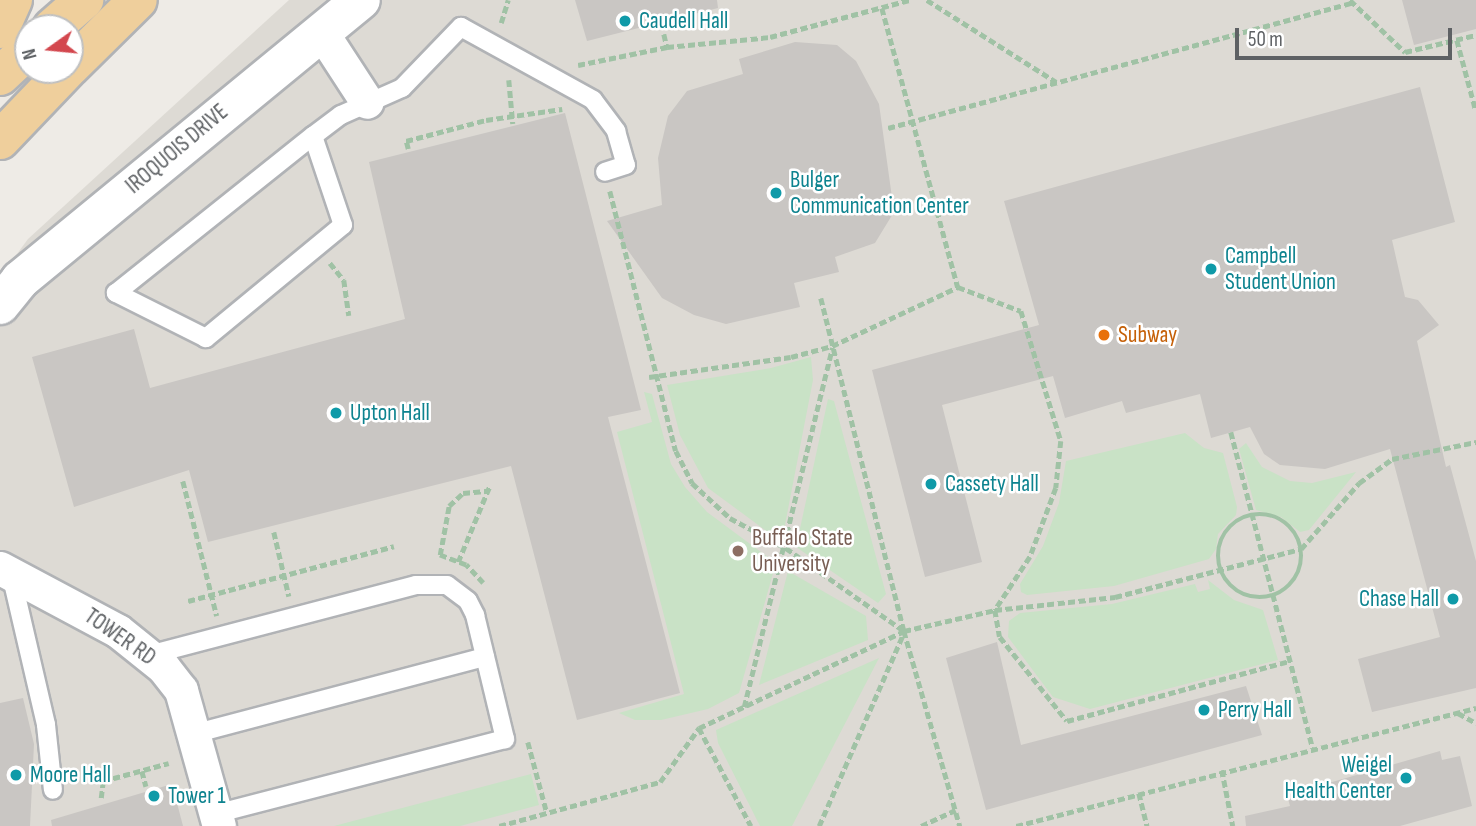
<!DOCTYPE html>
<html>
<head>
<meta charset="utf-8">
<style>
	body { margin:0 }
	#map { position:relative; width:1476px; height:826px; overflow:hidden; background:#eeebe6; font-family:"Sofia Sans Condensed",sans-serif }
	div>[style] { position:absolute }
	[style*='--x'] { left:calc(var(--x)*1px); top:calc(var(--y)*1px); width:calc(var(--w)*1px); rotate:calc(var(--a)*1deg) }
	.education>* { inset:0; background:#dddad4 }
	.green>* { inset:0; background:#c9e2c6 }
	.building>* { inset:0; background:#c9c6c3 }
	.path>* { height:4.5px; margin-top:-2.25px; transform-origin:0; background:repeating-linear-gradient(90deg,#a0c2a5 0 7px,transparent 0 10.5px) }
	.path>.ring { margin:-2.25px; padding:0; box-sizing:content-box; background:none; border:4.5px solid #a0c2a5; border-radius:50% }
	.roads { filter:drop-shadow(2px 0 #b1b3b6) drop-shadow(-2px 0 #b1b3b6) drop-shadow(0 2px #b1b3b6) drop-shadow(0 -2px #b1b3b6) }
	.lane>* { height:18px; margin:-9px; padding:0 9px; transform-origin:9px; border-radius:9px; background:#fff }
	.street>* { height:33px; margin:-16.5px; padding:0 16.5px; transform-origin:16.5px; border-radius:16.5px; background:#fff }
	.secondary>* { height:38px; margin:-19px; padding:0 19px; transform-origin:19px; border-radius:19px; background:#fff }
	.highway>* { height:38px; margin:-19px; padding:0 19px; transform-origin:19px; border-radius:19px; background:#efcf9c }
	.dots>* { width:19px; height:19px; translate:-50% -50%; box-sizing:border-box; border:4px solid #fff; border-radius:50% }
	span { translate:-50% -50%; white-space:nowrap; text-align:center; line-height:1.15; -webkit-text-stroke:5px #fff; paint-order:stroke }
	.culture-label { font-size:23px; color:#0d838f }
	.left { translate:0 -50%; text-align:left }
	.right { translate:-100% -50%; text-align:right }
	.street-label { font-size:23px; color:#5e6164 }
	.food-label { font-size:23px; color:#c56008 }
	.education-label { font-size:23px; color:#785e54 }
	.north { position:absolute; left:14px; top:14px; width:70px; height:70px; box-sizing:border-box; background:#fff; border:2px solid #bfc0c1; border-radius:50%; rotate:255deg; font-size:19px; font-weight:700; line-height:28px; text-align:center; color:#5e6164 }
	.north::after { content:''; display:block; margin:auto; width:24px; height:32px; background:#d3474e; clip-path:polygon(50% 0,100% 100%,50% 72%,0 100%) }
	.scale { position:absolute; left:1235px; top:28px; width:217px; height:32px; box-sizing:border-box; border:4px solid #5e6164; border-top:0; padding-left:9px; font-size:21px; line-height:24px; white-space:nowrap; color:#5e6164; -webkit-text-stroke:5px #fff; paint-order:stroke }
</style>
</head>
<body>
<div id="map">
	<div class="education">
		<div style="clip-path:polygon(289px 0,1476px 0,1476px 826px,0 826px,0 277px,28px 239px)"></div>
	</div>
	<div class="green">
		<div style="clip-path:polygon(811px 357px,813px 380px,784px 530px,776px 538px,708px 488px,680px 435px,667px 385px,771px 368px)"></div>
		<div style="clip-path:polygon(644px 392px,652px 394px,671px 464px,685px 487px,707px 512px,776px 563px,739px 693px,708px 709px,661px 720px,635px 720px,619px 713px,684px 694px,617px 432px,652px 422px)"></div>
		<div style="clip-path:polygon(828px 399px,834px 401px,886px 594px,878px 603px,796px 547px)"></div>
		<div style="clip-path:polygon(1185px 433px,1204px 448px,1223px 453px,1237px 507px,1236px 515px,1218px 534px,1216px 549px,1209px 559px,1114px 586px,1027px 595px,1021px 592px,1020px 584px,1043px 546px,1059px 503px,1066px 461px)"></div>
		<div style="clip-path:polygon(1246px 443px,1262px 467px,1290px 481px,1312px 483px,1356px 472px,1309px 530px,1300px 532px,1281px 517px,1256px 510px,1239px 449px)"></div>
		<div style="clip-path:polygon(788px 571px,866px 616px,868px 640px,759px 685px)"></div>
		<div style="clip-path:polygon(1208px 580px,1234px 600px,1263px 610px,1278px 660px,1090px 709px,1053px 697px,1008px 637px,1009px 621px,1020px 613px,1112px 604px,1195px 584px,1198px 592px,1210px 589px)"></div>
		<div style="clip-path:polygon(879px 658px,792px 826px,760px 826px,718px 743px,716px 730px)"></div>
		<div style="clip-path:polygon(531px 774px,539px 805px,460px 826px,334px 826px)"></div>
	</div>
	<div class="building">
		<div style="clip-path:polygon(575px 0,717px 0,718px 8px,587px 41px)"></div>
		<div style="clip-path:polygon(1402px 0,1476px 0,1476px 29px,1414px 45px)"></div>
		<div style="clip-path:polygon(795px 42px,837px 45px,856px 61px,879px 104px,894px 212px,875px 243px,835px 257px,839px 272px,794px 283px,800px 307px,726px 324px,694px 315px,662px 298px,607px 221px,662px 205px,658px 158px,668px 116px,687px 91px,743px 74px,739px 59px)"></div>
		<div style="clip-path:polygon(1420px 87px,1455px 222px,1392px 240px,1405px 297px,1418px 300px,1439px 325px,1417px 341px,1446px 467px,1450px 465px,1476px 561px,1476px 688px,1372px 712px,1358px 659px,1440px 637px,1390px 449px,1325px 469px,1280px 465px,1264px 454px,1250px 427px,1211px 438px,1200px 394px,1126px 413px,1122px 401px,1065px 418px,1053px 376px,942px 405px,982px 562px,925px 577px,872px 370px,1039px 325px,1004px 201px)"></div>
		<div style="clip-path:polygon(565px 113px,641px 410px,608px 417px,680px 693px,577px 720px,511px 466px,208px 542px,189px 470px,74px 507px,32px 357px,134px 329px,150px 388px,405px 319px,369px 162px)"></div>
		<div style="clip-path:polygon(997px 642px,1021px 745px,1246px 686px,1262px 735px,986px 810px,946px 658px)"></div>
		<div style="clip-path:polygon(23px 698px,34px 744px,30px 826px,0 826px,0 703px)"></div>
		<div style="clip-path:polygon(1440px 751px,1442px 760px,1460px 756px,1472px 806px,1400px 826px,1246px 826px,1245px 816px,1290px 806px,1287px 795px)"></div>
		<div style="clip-path:polygon(172px 784px,183px 826px,52px 826px,51px 820px)"></div>
	</div>
	<div class="path">
		<div style="--x:927;--y:0;--w:153;--a:32.4"></div>
		<div style="--x:1350;--y:0;--w:76;--a:43.4"></div>
		<div style="--x:1405;--y:52;--w:73;--a:-13.5"></div>
		<div style="--x:882;--y:8;--w:289;--a:74.8"></div>
		<div style="--x:501;--y:23;--w:24;--a:-73"></div>
		<div style="--x:664;--y:34;--w:13;--a:77"></div>
		<div style="--x:1457;--y:40;--w:73;--a:75"></div>
		<div style="--x:578;--y:65;--w:91;--a:-11.4"></div>
		<div style="--x:667;--y:47;--w:103;--a:-5.5"></div>
		<div style="--x:770;--y:37;--w:144;--a:-14.9"></div>
		<div style="--x:509;--y:80;--w:44;--a:84.8"></div>
		<div style="--x:888;--y:128;--w:480;--a:-15.1"></div>
		<div style="--x:408;--y:149;--w:8;--a:-104"></div>
		<div style="--x:406;--y:141;--w:83;--a:-14.7"></div>
		<div style="--x:486;--y:120;--w:77;--a:-8.2"></div>
		<div style="--x:610;--y:191;--w:268;--a:75.8"></div>
		<div style="--x:676;--y:451;--w:36;--a:63"></div>
		<div style="--x:692;--y:483;--w:52;--a:42.6"></div>
		<div style="--x:730;--y:518;--w:64;--a:28.2"></div>
		<div style="--x:786;--y:548;--w:144;--a:35.1"></div>
		<div style="--x:330;--y:263;--w:22;--a:51"></div>
		<div style="--x:344;--y:280;--w:36;--a:82"></div>
		<div style="--x:821;--y:298;--w:343;--a:76"></div>
		<div style="--x:904;--y:631;--w:203;--a:74"></div>
		<div style="--x:649;--y:377;--w:143;--a:-8"></div>
		<div style="--x:791;--y:357;--w:42;--a:-15"></div>
		<div style="--x:832;--y:346;--w:139;--a:-25.1"></div>
		<div style="--x:958;--y:287;--w:67;--a:20.9"></div>
		<div style="--x:1021;--y:311;--w:136;--a:72.9"></div>
		<div style="--x:1061;--y:441;--w:47;--a:96.1"></div>
		<div style="--x:1056;--y:488;--w:74;--a:110.6"></div>
		<div style="--x:1030;--y:557;--w:64;--a:123.4"></div>
		<div style="--x:995;--y:610;--w:27;--a:80"></div>
		<div style="--x:1000;--y:637;--w:107;--a:51.4"></div>
		<div style="--x:1067;--y:721;--w:231;--a:-15.1"></div>
		<div style="--x:1231;--y:432;--w:326;--a:75.5"></div>
		<div style="--x:183;--y:481;--w:139;--a:75.9"></div>
		<div class="ring" style="left:1218px;top:514px;width:79.5px;height:79.5px"></div>
		<div style="--x:274;--y:532;--w:66;--a:76.8"></div>
		<div style="--x:458;--y:562;--w:83;--a:-67.4"></div>
		<div style="--x:483;--y:583;--w:25;--a:-133"></div>
		<div style="--x:466;--y:565;--w:28;--a:-159"></div>
		<div style="--x:440;--y:555;--w:50;--a:-79.6"></div>
		<div style="--x:449;--y:506;--w:19;--a:-43"></div>
		<div style="--x:463;--y:493;--w:25;--a:-5"></div>
		<div style="--x:188;--y:601;--w:213;--a:-14.9"></div>
		<div style="--x:744;--y:707;--w:370;--a:-76.2"></div>
		<div style="--x:1458;--y:713;--w:21;--a:29"></div>
		<div style="--x:699;--y:728;--w:111;--a:62"></div>
		<div style="--x:528;--y:742;--w:73;--a:75"></div>
		<div style="--x:1222;--y:770;--w:57;--a:78.9"></div>
		<div style="--x:142;--y:771;--w:16;--a:75"></div>
		<div style="--x:1139;--y:793;--w:34;--a:76"></div>
		<div style="--x:101;--y:798;--w:17;--a:-83"></div>
		<div style="--x:103;--y:781;--w:68;--a:-15.3"></div>
		<div style="--x:499;--y:826;--w:167;--a:-15.3"></div>
		<div style="--x:660;--y:782;--w:67;--a:-54.2"></div>
		<div style="--x:699;--y:728;--w:227;--a:-25.3"></div>
		<div style="--x:904;--y:631;--w:93;--a:-13"></div>
		<div style="--x:995;--y:610;--w:121;--a:-6.2"></div>
		<div style="--x:1115;--y:597;--w:192;--a:-14.5"></div>
		<div style="--x:1301;--y:549;--w:88;--a:-48.7"></div>
		<div style="--x:1359;--y:483;--w:41;--a:-36"></div>
		<div style="--x:1392;--y:459;--w:86;--a:-11.4"></div>
		<div style="--x:819;--y:826;--w:212;--a:-66.3"></div>
		<div style="--x:921;--y:826;--w:38;--a:-25"></div>
		<div style="--x:1016;--y:826;--w:475;--a:-14.4"></div>
	</div>
	<div class="roads">
		<div class="lane">
			<div style="--x:313;--y:136;--w:94;--a:71.4"></div>
			<div style="--x:343;--y:225;--w:178;--a:140.5"></div>
			<div style="--x:206;--y:338;--w:101;--a:-153.4"></div>
			<div style="--x:116;--y:293;--w:252;--a:-38.6"></div>
			<div style="--x:313;--y:136;--w:35;--a:-37"></div>
			<div style="--x:341;--y:115;--w:67;--a:-23.9"></div>
			<div style="--x:402;--y:88;--w:85;--a:-46"></div>
			<div style="--x:461;--y:27;--w:151;--a:28.9"></div>
			<div style="--x:593;--y:100;--w:39;--a:53"></div>
			<div style="--x:616;--y:131;--w:35;--a:74"></div>
			<div style="--x:626;--y:165;--w:22;--a:162"></div>
			<div style="--x:11;--y:574;--w:155;--a:76.9"></div>
			<div style="--x:46;--y:725;--w:65;--a:83.9"></div>
			<div style="--x:149;--y:655;--w:276;--a:-14.7"></div>
			<div style="--x:416;--y:585;--w:31;--a:0"></div>
			<div style="--x:447;--y:585;--w:26;--a:37"></div>
			<div style="--x:468;--y:601;--w:16;--a:63"></div>
			<div style="--x:475;--y:615;--w:128;--a:76.4"></div>
			<div style="--x:505;--y:739;--w:299;--a:165.5"></div>
			<div style="--x:193;--y:734;--w:302;--a:-14.8"></div>
		</div>
		<div class="street">
			<div style="--x:322;--y:33;--w:82;--a:56.9"></div>
			<div style="--x:0;--y:568;--w:134;--a:28.1"></div>
			<div style="--x:118;--y:631;--w:58;--a:38.7"></div>
			<div style="--x:163;--y:667;--w:29;--a:52"></div>
			<div style="--x:181;--y:690;--w:141;--a:74.4"></div>
		</div>
		<div class="secondary">
			<div style="--x:0;--y:305;--w:32;--a:-51"></div>
			<div style="--x:20;--y:280;--w:441;--a:-39.4"></div>
		</div>
		<div class="highway">
			<div style="--x:52;--y:28;--w:43;--a:-41.2"></div>
			<div style="--x:0;--y:29;--w:32;--a:-66"></div>
			<div style="--x:70;--y:67;--w:95;--a:-44.6"></div>
			<div style="--x:0;--y:76;--w:38;--a:-43"></div>
			<div style="--x:0;--y:140;--w:97;--a:-46.3"></div>
		</div>
	</div>
	<div class="dots">
		<div style="left:625px;top:21px;background:#0f9aa8"></div>
		<div style="left:776px;top:193px;background:#0f9aa8"></div>
		<div style="left:1211px;top:269px;background:#0f9aa8"></div>
		<div style="left:1104px;top:335px;background:#e8710a"></div>
		<div style="left:336px;top:413px;background:#0f9aa8"></div>
		<div style="left:931px;top:484px;background:#0f9aa8"></div>
		<div style="left:738px;top:551px;background:#8d6e63"></div>
		<div style="left:1453px;top:599px;background:#0f9aa8"></div>
		<div style="left:1204px;top:710px;background:#0f9aa8"></div>
		<div style="left:16px;top:775px;background:#0f9aa8"></div>
		<div style="left:1406px;top:778px;background:#0f9aa8"></div>
		<div style="left:154px;top:796px;background:#0f9aa8"></div>
	</div>
	<div class="culture-label">
		<span class="left" style="left:639px;top:21px">Caudell Hall</span>
		<span class="left" style="left:790px;top:193px">Bulger<br>Communication Center</span>
		<span class="left" style="left:1225px;top:269px">Campbell<br>Student Union</span>
		<span class="left" style="left:350px;top:413px">Upton Hall</span>
		<span class="left" style="left:945px;top:484px">Cassety Hall</span>
		<span class="right" style="left:1439px;top:599px">Chase Hall</span>
		<span class="left" style="left:1218px;top:710px">Perry Hall</span>
		<span class="right" style="left:1392px;top:778px">Weigel<br>Health Center</span>
		<span class="left" style="left:30px;top:775px">Moore Hall</span>
		<span class="left" style="left:168px;top:796px">Tower 1</span>
	</div>
	<div class="street-label">
		<span style="left:177px;top:149px;rotate:-40deg">IROQUOIS DRIVE</span>
		<span style="left:120px;top:637px;rotate:35deg">TOWER RD</span>
	</div>
	<div class="food-label">
		<span class="left" style="left:1118px;top:335px">Subway</span>
	</div>
	<div class="education-label">
		<span class="left" style="left:752px;top:551px">Buffalo State<br>University</span>
	</div>
	<div class="north">N</div>
	<div class="scale">50 m</div>
</div>
</body>
</html>
